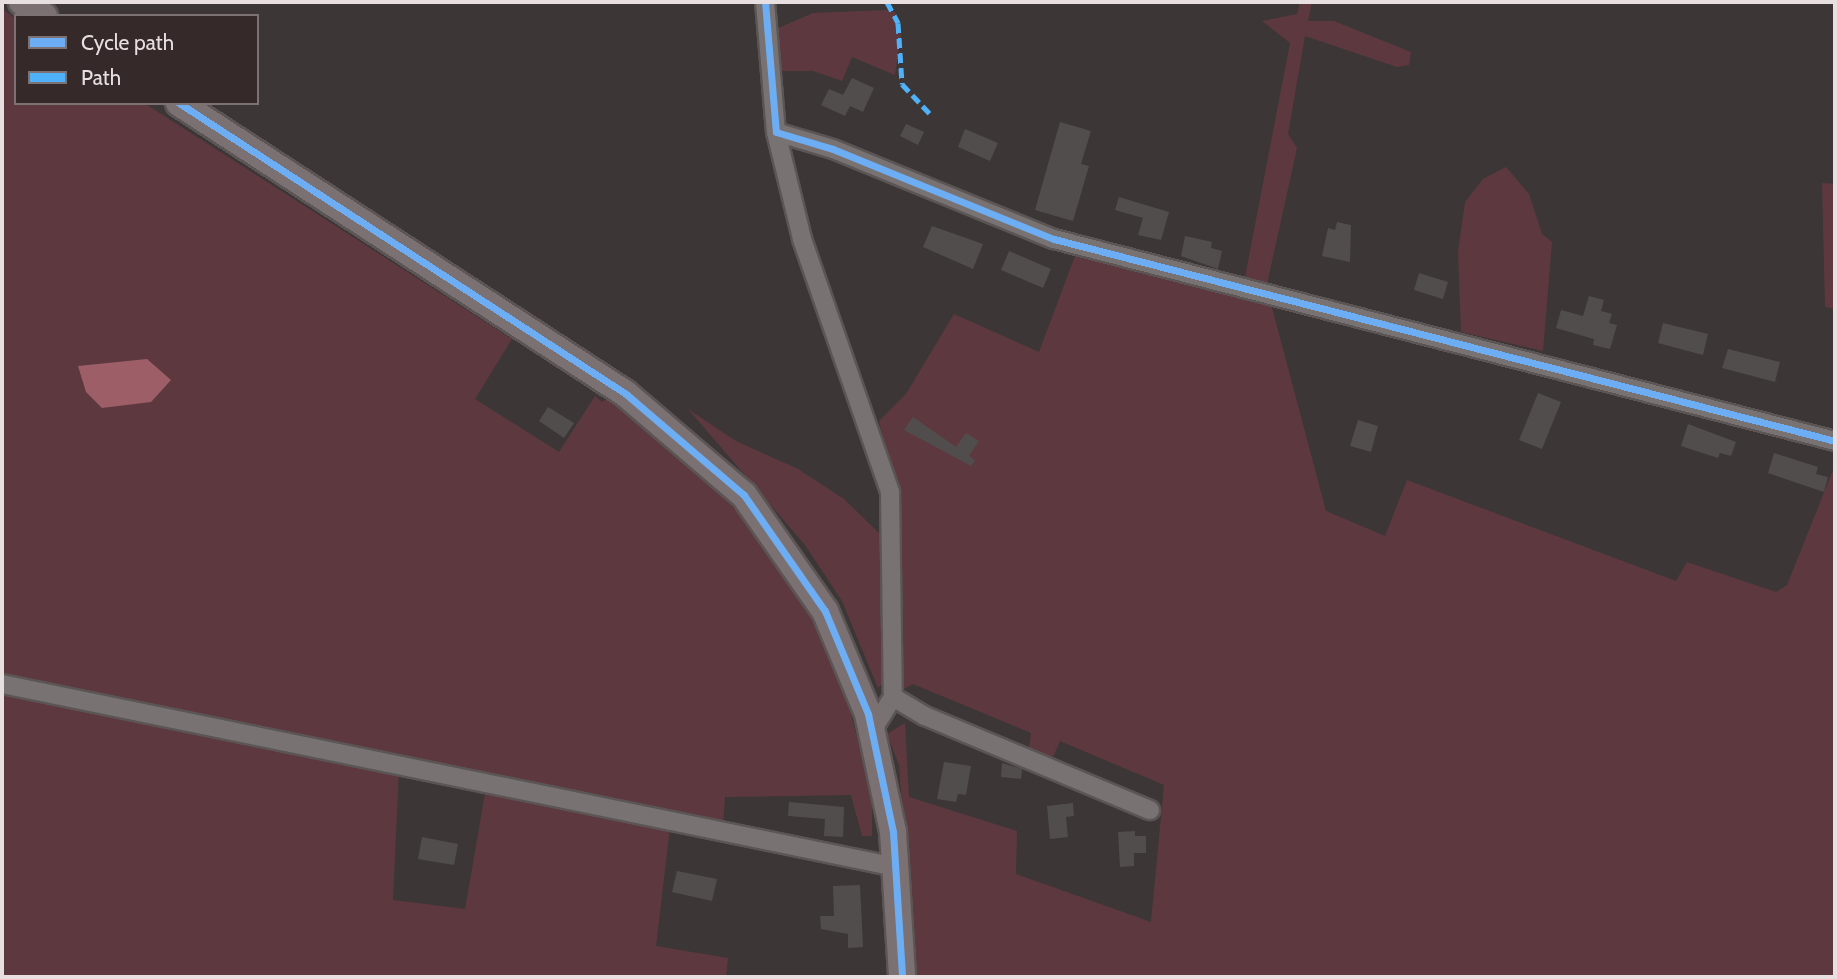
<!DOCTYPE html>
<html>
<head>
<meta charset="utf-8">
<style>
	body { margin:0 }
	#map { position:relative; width:1837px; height:979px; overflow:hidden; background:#3c3636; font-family:Cabin,sans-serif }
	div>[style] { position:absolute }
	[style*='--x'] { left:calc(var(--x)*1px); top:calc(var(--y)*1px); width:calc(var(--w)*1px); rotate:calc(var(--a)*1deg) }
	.green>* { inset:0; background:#5d393f }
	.water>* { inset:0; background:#9e5e67 }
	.building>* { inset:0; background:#524d4d }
	.roads { filter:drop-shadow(2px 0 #5b5555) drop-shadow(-2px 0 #5b5555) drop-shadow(0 2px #5b5555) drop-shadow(0 -2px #5b5555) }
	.minor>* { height:18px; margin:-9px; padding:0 9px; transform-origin:9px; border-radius:9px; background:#787272 }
	.highway>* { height:26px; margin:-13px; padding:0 13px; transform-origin:13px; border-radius:13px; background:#7c7172 }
	.quiet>* { height:5px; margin-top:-2.5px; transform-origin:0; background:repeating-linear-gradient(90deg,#4fb1f8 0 10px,transparent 0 15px) }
	.cycleway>* { height:7px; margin:-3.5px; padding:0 3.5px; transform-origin:3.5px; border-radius:3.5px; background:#6dadf4 }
	span { translate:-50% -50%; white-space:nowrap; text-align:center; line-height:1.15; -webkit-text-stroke:7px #35292a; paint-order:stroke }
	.frame { position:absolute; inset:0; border:4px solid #e8e0e0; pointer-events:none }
	.legend { position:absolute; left:14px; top:14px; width:245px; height:91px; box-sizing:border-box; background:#35292a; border:2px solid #7d7273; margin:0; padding:9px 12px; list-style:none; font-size:21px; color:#e8e0e0 }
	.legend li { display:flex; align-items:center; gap:14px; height:35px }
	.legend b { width:35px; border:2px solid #7d7273 }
</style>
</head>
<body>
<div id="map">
	<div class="green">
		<div style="clip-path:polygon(1300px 2px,1312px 2px,1308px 21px,1334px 21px,1411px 52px,1409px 65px,1397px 67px,1305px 36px,1288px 134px,1297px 148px,1267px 284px,1245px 277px,1290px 43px,1262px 21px,1297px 14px)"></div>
		<div style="clip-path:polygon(2px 9px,16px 19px,16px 103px,144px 103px,512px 339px,475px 399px,559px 452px,595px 396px,602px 402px,608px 398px,717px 489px,759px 537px,811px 613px,838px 665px,872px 794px,872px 836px,862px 836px,851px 795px,725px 797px,723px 825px,2px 679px)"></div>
		<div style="clip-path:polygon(886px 10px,895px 12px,901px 34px,895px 75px,852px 57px,842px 81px,813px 71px,776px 71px,776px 29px,813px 13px)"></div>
		<div style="clip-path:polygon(1506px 167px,1529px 194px,1542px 234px,1552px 242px,1543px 351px,1461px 332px,1458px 252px,1465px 202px,1483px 179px)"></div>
		<div style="clip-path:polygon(1822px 183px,1835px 184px,1835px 309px,1825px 307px)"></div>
		<div style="clip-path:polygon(1078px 248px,1270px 300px,1326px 511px,1385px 536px,1407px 480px,1676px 581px,1687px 562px,1776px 592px,1787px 585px,1835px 465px,1835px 977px,915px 977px,899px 765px,887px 734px,905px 723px,909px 797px,1017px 831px,1016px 874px,1151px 922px,1164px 785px,1060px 741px,1053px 757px,1029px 748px,1031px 733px,913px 684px,904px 689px,901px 517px,879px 421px,906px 394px,954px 314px,1039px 352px)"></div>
		<div style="clip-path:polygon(688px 409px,736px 441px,798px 469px,844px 499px,882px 536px,885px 681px,878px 688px,842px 601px,805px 545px)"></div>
		<div style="clip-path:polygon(2px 693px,399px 768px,393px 900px,465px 909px,486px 788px,670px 827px,656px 946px,728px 958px,726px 977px,2px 977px)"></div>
	</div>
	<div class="water">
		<div style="clip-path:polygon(147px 359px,171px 380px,151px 402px,102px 408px,86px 392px,78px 366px)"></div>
	</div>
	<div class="building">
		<div style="clip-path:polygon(852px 78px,874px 88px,863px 112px,850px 106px,845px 116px,821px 105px,829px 89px,843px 95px)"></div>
		<div style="clip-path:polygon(1060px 122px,1091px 131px,1081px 164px,1089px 166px,1073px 221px,1035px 210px)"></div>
		<div style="clip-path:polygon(906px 124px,924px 132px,918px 145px,900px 136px)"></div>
		<div style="clip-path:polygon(965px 129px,998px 143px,990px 161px,958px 147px)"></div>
		<div style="clip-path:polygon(1119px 197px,1169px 212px,1161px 240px,1138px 235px,1143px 218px,1115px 210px)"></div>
		<div style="clip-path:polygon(1337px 222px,1351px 225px,1350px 262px,1322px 256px,1328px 228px,1335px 230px)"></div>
		<div style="clip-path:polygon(932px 226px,983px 244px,973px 269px,923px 247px)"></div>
		<div style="clip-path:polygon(1185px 236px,1212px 242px,1211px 248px,1222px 251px,1218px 269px,1181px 256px)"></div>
		<div style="clip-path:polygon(1009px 251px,1051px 269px,1043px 288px,1001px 270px)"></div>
		<div style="clip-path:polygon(1419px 273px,1448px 282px,1443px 299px,1414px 290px)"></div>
		<div style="clip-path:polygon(1589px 296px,1604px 300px,1601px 311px,1612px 314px,1609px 323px,1617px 325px,1610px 349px,1593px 345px,1594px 339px,1556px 328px,1561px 310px,1583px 316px)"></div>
		<div style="clip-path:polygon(1663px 323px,1708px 334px,1703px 355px,1658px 343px)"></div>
		<div style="clip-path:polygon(1728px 349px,1780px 362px,1775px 382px,1722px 368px)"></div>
		<div style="clip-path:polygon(1538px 393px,1561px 402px,1542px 449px,1519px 440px)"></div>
		<div style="clip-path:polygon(548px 407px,574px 423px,564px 438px,539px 421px)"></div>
		<div style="clip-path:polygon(913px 417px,956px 447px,966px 433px,979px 441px,969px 456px,975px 460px,971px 466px,904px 430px)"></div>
		<div style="clip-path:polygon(1358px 420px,1378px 426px,1371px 452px,1350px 446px)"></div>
		<div style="clip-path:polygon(1688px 424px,1736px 442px,1731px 456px,1720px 453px,1718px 458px,1681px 446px)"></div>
		<div style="clip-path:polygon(1774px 453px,1818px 467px,1816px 474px,1828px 477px,1824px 492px,1768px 473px)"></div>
		<div style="clip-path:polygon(944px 762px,971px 766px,966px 795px,958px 794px,956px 802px,937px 799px)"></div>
		<div style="clip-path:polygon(1002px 763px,1022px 769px,1021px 779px,1001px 777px)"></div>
		<div style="clip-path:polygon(789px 802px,844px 807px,843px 837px,824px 836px,825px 819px,788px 816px)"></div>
		<div style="clip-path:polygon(1073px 803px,1074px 816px,1066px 817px,1068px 837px,1050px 839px,1047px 806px)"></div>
		<div style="clip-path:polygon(1135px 831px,1135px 836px,1146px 836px,1146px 853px,1134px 853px,1134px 866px,1120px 867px,1118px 832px)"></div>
		<div style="clip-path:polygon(422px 837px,458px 844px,454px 865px,418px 859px)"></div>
		<div style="clip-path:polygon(677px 871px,717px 879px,712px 901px,672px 892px)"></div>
		<div style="clip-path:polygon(860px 885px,863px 947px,848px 948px,848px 934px,821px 929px,820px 916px,834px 916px,833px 886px)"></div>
	</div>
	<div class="roads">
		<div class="minor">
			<div style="--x:765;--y:2;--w:130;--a:85.2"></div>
			<div style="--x:776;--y:132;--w:59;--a:16.6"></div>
			<div style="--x:833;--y:149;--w:239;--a:22.2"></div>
			<div style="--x:1054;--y:239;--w:807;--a:14.5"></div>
			<div style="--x:776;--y:132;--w:110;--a:76.3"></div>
			<div style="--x:802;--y:239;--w:268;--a:70.8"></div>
			<div style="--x:890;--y:492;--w:205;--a:89.2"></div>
			<div style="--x:893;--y:697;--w:39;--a:122"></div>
			<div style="--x:2;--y:684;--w:913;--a:11.57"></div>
			<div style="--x:893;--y:697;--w:37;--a:31"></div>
			<div style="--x:925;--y:716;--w:244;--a:22.7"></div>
		</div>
		<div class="highway">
			<div style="--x:22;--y:2;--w:26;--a:32"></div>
			<div style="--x:179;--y:103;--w:533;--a:33.06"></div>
			<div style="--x:626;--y:394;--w:155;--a:40.6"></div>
			<div style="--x:744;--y:495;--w:141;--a:55.1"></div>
			<div style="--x:825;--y:611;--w:112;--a:67.3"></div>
			<div style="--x:868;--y:714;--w:121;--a:78"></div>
			<div style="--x:893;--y:832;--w:145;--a:86.4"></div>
		</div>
	</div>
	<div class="quiet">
		<div style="--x:887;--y:2;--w:24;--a:62"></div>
		<div style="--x:898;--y:23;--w:61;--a:86.2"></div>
		<div style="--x:902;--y:84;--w:45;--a:46.8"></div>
	</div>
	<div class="cycleway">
		<div style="--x:765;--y:2;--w:130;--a:85.2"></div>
		<div style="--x:776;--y:132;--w:59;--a:16.6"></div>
		<div style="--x:833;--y:149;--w:239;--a:22.2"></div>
		<div style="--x:1054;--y:239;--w:807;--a:14.5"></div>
		<div style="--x:179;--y:103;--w:533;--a:33.06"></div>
		<div style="--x:626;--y:394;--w:155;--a:40.6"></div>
		<div style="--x:744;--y:495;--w:141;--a:55.1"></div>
		<div style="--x:825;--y:611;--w:112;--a:67.3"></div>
		<div style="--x:868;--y:714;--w:121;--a:78"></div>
		<div style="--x:893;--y:832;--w:145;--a:86.4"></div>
	</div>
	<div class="frame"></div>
	<ul class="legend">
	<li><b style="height:9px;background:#6dadf4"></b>Cycle path</li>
	<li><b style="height:9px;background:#4fb1f8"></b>Path</li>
	</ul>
</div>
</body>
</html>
